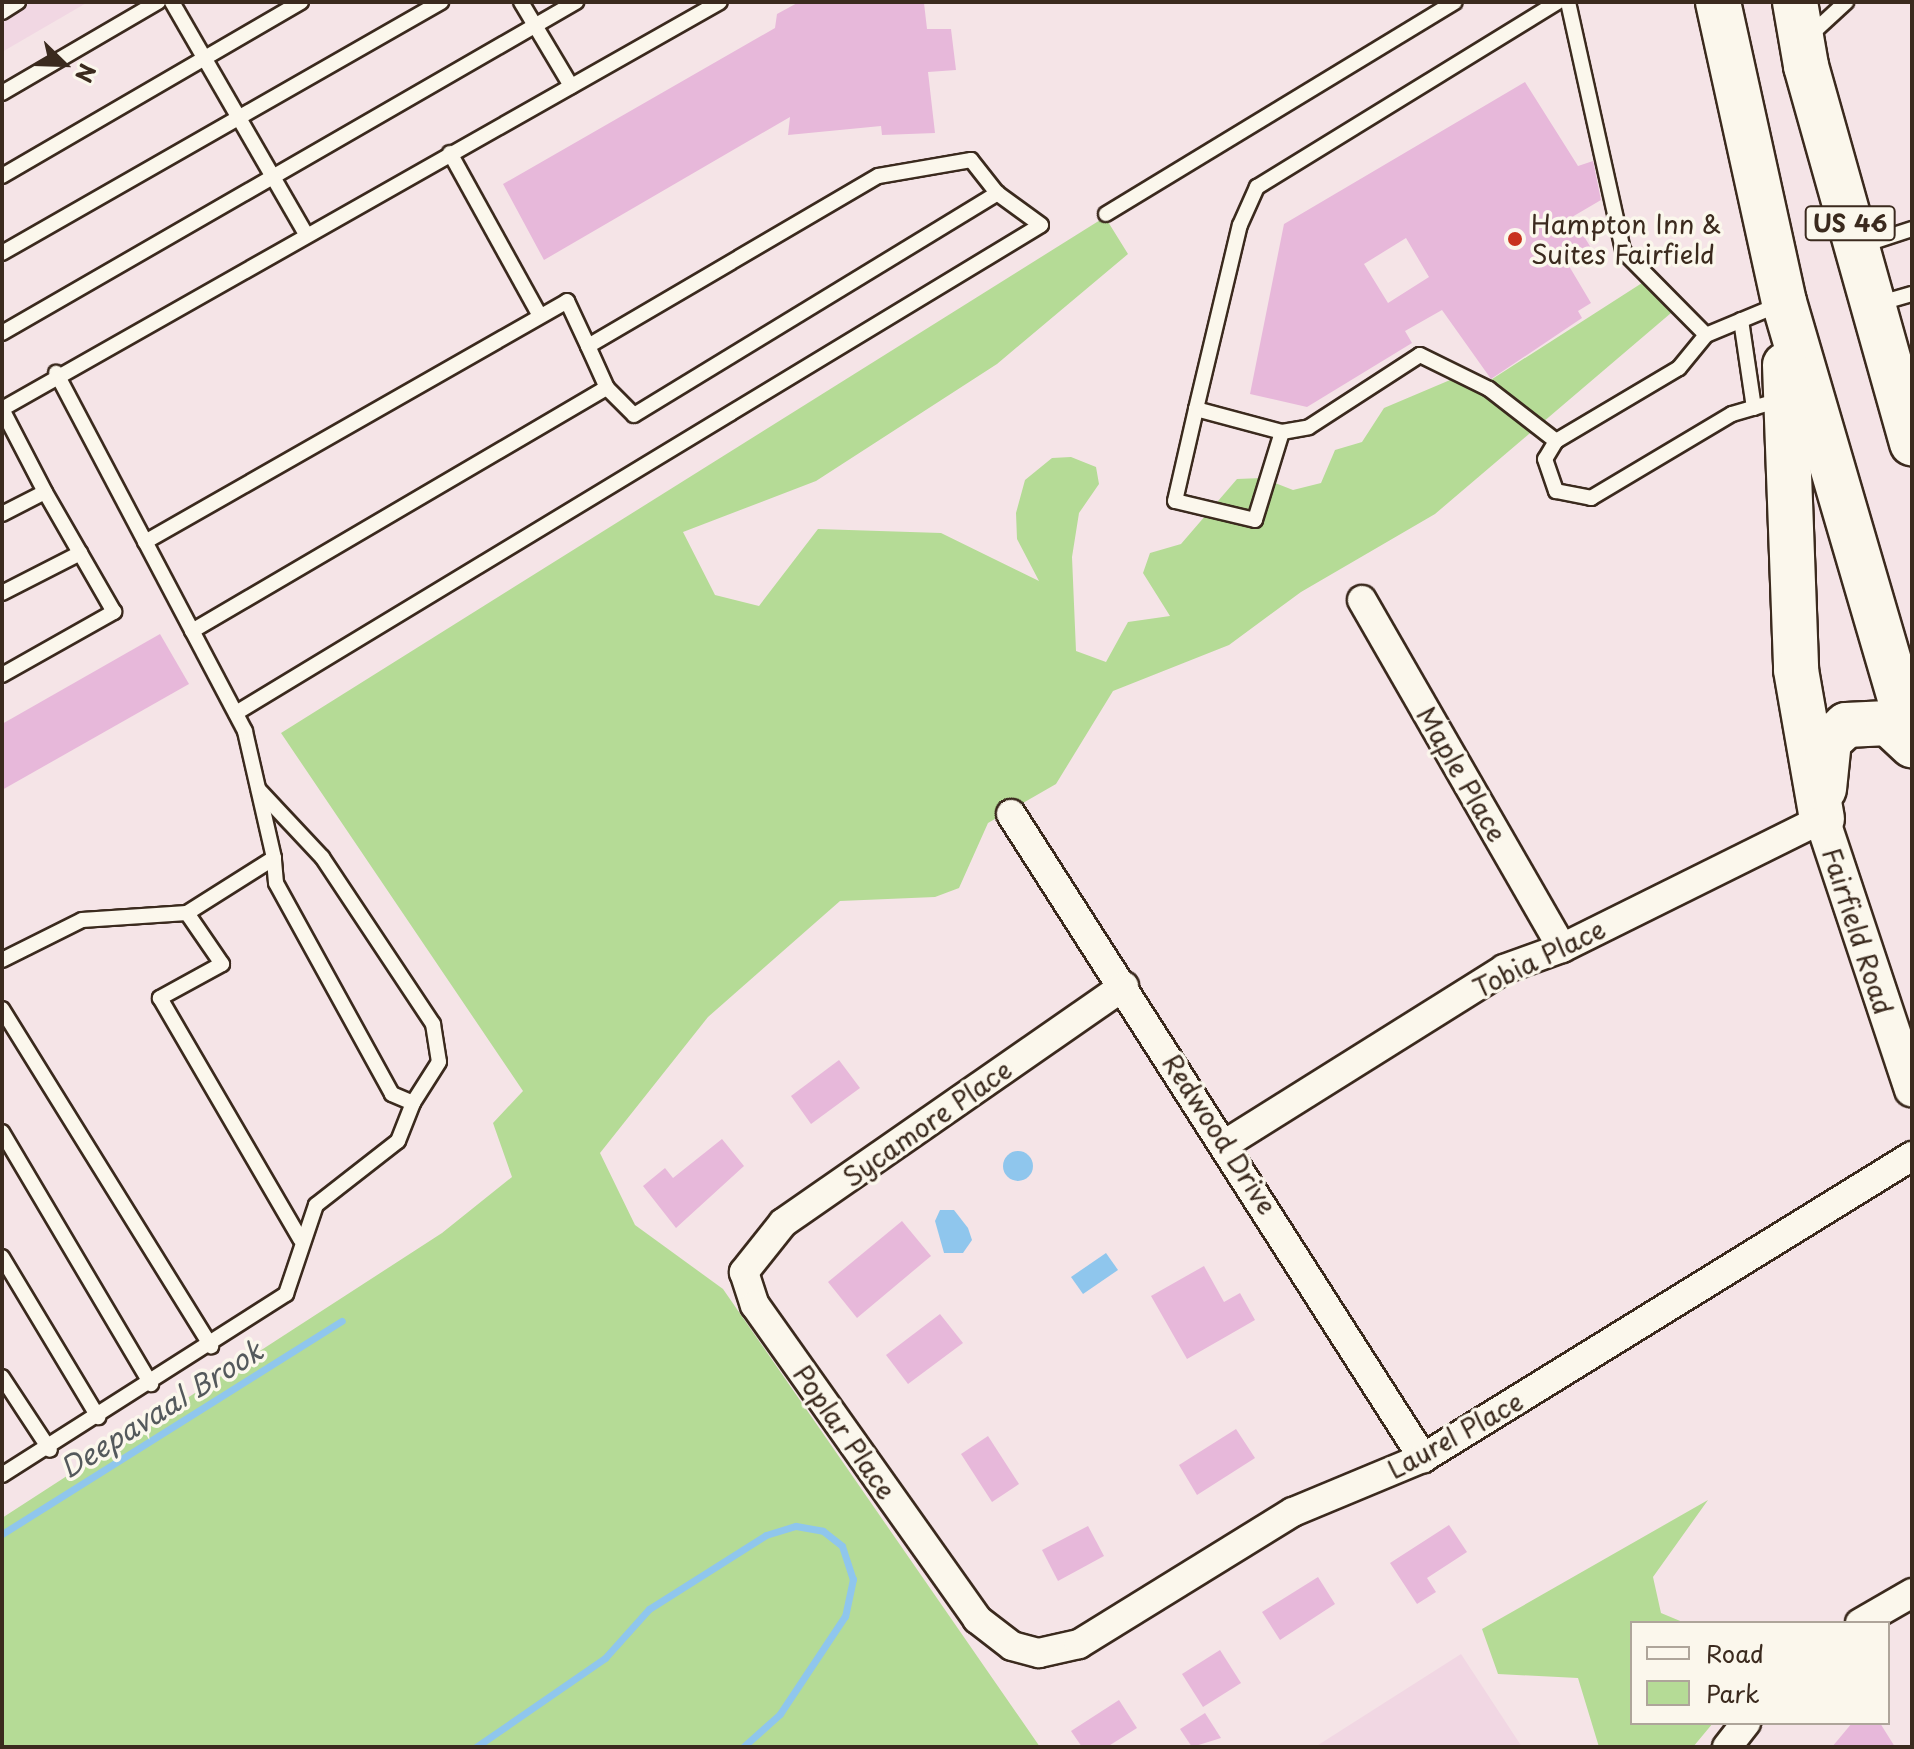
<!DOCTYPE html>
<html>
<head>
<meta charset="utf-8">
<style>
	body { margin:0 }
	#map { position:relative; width:1914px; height:1749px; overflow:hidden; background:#f5e4e7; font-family:"Playpen Sans",sans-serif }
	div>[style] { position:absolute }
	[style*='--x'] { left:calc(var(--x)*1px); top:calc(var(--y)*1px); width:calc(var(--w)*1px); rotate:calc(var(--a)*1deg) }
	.built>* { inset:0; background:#f1d7e3 }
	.green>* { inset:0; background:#b5db96 }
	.water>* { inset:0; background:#8fc6ed }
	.round { border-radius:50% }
	.stream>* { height:7px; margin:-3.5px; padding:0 3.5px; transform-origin:3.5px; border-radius:3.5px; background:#8fc6ed }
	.building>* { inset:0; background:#e7b8da }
	.roads { filter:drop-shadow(2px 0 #3b2a1e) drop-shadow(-2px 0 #3b2a1e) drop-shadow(0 2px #3b2a1e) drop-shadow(0 -2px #3b2a1e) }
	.service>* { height:14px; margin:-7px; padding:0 7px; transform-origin:7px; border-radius:7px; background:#fbf7ec }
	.minor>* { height:28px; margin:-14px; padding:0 14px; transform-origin:14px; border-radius:14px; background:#fbf7ec }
	.tertiary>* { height:34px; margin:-17px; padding:0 17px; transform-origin:17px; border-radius:17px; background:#fbf7ec }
	.trunk>* { height:44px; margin:-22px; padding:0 22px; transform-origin:22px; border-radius:22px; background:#fbf7ec }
	.dots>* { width:22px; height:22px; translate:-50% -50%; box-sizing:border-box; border:4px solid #fbf7ec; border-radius:50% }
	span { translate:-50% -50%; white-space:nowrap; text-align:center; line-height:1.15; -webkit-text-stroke:7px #fbf7ec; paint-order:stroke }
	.shield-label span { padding:2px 6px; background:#fbf7ec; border:2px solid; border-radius:6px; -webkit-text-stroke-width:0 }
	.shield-label { font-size:24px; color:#3b2a1e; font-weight:700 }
	.poi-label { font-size:26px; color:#3b2a1e }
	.left { translate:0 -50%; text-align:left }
	.street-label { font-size:26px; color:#3b2a1e }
	.water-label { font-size:28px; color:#54595c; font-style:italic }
	.frame { position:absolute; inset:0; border:4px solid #3b2a1e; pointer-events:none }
	.legend { position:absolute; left:1630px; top:1621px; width:260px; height:104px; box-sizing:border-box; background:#fbf7ec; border:2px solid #aea59a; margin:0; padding:10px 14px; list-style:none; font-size:24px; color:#3b2a1e }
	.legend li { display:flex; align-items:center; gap:16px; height:40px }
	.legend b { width:40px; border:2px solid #aea59a }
	.north { position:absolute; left:24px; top:24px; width:80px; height:80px; -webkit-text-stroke:6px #fbf7ec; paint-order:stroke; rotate:113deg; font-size:22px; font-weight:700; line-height:32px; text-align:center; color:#3b2a1e }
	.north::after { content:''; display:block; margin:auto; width:28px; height:36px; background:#3b2a1e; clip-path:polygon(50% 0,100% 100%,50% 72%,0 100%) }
</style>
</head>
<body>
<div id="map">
	<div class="built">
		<div style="clip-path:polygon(2px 2px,88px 2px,2px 52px)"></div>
		<div style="clip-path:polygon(1461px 1654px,1522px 1747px,1315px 1747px)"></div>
	</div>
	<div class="green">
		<div style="clip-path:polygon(1105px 217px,1128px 254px,997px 364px,816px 481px,683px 532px,715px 595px,759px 606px,818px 529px,941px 533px,1039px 581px,1017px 539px,1016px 513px,1025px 480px,1052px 458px,1071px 457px,1096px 467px,1099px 484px,1079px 513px,1072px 557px,1076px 651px,1106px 662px,1128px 622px,1170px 616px,1143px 573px,1150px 553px,1181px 544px,1237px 479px,1262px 478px,1293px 490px,1321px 483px,1335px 450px,1362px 442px,1384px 408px,1469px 372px,1486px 383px,1642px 283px,1671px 313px,1435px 514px,1301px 592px,1229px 645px,1113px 691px,1056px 784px,988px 823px,959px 888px,935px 897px,840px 901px,708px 1017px,600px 1153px,635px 1225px,723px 1289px,1040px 1747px,2px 1747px,2px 1518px,442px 1233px,512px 1177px,493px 1123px,523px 1091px,281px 733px)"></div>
		<div style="clip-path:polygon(1708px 1500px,1653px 1577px,1661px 1613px,1685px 1623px,1632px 1623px,1632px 1723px,1713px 1723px,1693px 1747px,1599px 1747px,1578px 1678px,1498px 1674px,1482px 1629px)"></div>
	</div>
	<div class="water">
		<div class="round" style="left:1003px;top:1151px;width:30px;height:30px"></div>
		<div style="clip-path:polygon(940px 1210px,954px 1210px,968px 1228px,972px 1240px,963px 1253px,944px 1253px,935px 1221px)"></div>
		<div style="clip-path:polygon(1106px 1253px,1118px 1270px,1083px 1294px,1071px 1277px)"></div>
	</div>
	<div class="stream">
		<div style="--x:2;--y:1534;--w:401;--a:-32.1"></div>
		<div style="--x:476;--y:1747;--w:157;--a:-34.6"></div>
		<div style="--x:605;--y:1658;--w:66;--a:-48.1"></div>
		<div style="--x:649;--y:1609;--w:138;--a:-32.3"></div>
		<div style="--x:766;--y:1535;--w:31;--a:-17"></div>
		<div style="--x:796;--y:1526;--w:27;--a:10"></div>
		<div style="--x:823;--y:1531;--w:24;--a:38"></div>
		<div style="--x:842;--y:1546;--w:35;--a:72"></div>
		<div style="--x:853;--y:1579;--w:38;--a:102"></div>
		<div style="--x:845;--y:1616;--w:118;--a:123.6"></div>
		<div style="--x:780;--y:1714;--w:50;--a:138.3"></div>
	</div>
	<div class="building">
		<div style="clip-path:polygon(799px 2px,924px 3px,927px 29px,951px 29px,956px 70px,928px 72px,935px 133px,882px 135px,881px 126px,788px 135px,790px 117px,544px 260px,503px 184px,775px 28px,777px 14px)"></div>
		<div style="clip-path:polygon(evenodd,1525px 82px,1578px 166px,1593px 161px,1601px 200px,1572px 217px,1593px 251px,1569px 266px,1591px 303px,1578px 311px,1582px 318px,1491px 379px,1442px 310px,1405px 331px,1412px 343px,1307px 407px,1250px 394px,1284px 224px,1525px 82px,1406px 238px,1429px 277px,1388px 303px,1364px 264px,1406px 238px)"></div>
		<div style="clip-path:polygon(160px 634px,189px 684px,2px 790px,2px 724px)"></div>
		<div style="clip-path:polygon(839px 1060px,860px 1088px,811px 1124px,791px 1096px)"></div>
		<div style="clip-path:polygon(722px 1139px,744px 1166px,676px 1228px,643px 1186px,665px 1168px,673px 1178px)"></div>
		<div style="clip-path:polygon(902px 1221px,931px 1256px,857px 1318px,828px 1282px)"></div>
		<div style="clip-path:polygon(1204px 1266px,1224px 1302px,1240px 1293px,1255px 1320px,1187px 1359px,1151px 1296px)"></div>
		<div style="clip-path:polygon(940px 1314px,963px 1343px,908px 1384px,886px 1355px)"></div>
		<div style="clip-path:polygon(1236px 1429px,1255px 1458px,1197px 1495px,1179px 1465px)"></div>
		<div style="clip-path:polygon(988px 1436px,1019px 1484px,992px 1502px,961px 1454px)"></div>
		<div style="clip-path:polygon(1449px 1525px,1467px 1552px,1427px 1578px,1436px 1592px,1417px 1604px,1390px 1563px)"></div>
		<div style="clip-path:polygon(1088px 1526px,1104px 1556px,1058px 1581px,1042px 1550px)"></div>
		<div style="clip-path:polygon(1318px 1577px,1335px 1604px,1280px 1640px,1262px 1612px)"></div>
		<div style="clip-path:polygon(1220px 1650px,1241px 1683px,1203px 1707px,1182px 1674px)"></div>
		<div style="clip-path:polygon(1119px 1700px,1137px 1728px,1107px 1747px,1082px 1747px,1071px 1731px)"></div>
		<div style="clip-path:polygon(1205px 1713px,1221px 1738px,1192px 1747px,1180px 1729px)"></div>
		<div style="clip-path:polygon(1852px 1723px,1880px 1723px,1895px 1747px,1832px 1747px)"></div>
	</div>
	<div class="roads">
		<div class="service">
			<div style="--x:172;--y:2;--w:268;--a:60"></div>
			<div style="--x:521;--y:2;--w:98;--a:59.2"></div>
			<div style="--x:1568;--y:2;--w:255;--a:77.5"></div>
			<div style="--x:1623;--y:251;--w:118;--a:45.3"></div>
			<div style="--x:1706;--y:335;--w:78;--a:-22.6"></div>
			<div style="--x:2;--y:12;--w:19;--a:-32"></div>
			<div style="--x:1808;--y:37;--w:52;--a:-42.6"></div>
			<div style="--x:2;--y:93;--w:181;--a:-30.3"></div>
			<div style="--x:450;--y:153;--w:186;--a:61.1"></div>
			<div style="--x:2;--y:176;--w:346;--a:-30.2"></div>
			<div style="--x:1106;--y:214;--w:408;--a:-31.3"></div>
			<div style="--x:1863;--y:245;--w:52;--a:-18.1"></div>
			<div style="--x:2;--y:253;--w:506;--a:-29.76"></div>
			<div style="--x:1877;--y:304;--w:36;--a:-16"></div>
			<div style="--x:1741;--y:320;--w:89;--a:81.6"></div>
			<div style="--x:2;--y:333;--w:663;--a:-29.97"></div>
			<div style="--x:1706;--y:335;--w:43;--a:129.3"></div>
			<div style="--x:1679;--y:368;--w:143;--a:149.3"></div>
			<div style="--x:1556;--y:441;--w:21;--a:121"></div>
			<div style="--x:1545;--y:459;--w:34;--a:71"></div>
			<div style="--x:1556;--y:491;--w:36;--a:11"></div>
			<div style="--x:1591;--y:498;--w:164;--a:-30.8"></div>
			<div style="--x:1732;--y:414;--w:50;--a:-16.3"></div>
			<div style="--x:1196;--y:409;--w:89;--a:15"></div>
			<div style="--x:1282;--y:432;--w:92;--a:107.1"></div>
			<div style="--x:1255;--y:520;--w:82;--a:-166.6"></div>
			<div style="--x:1175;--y:501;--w:94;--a:-77.1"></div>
			<div style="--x:1196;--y:409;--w:189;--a:-76.6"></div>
			<div style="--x:1240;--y:225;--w:42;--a:-65.9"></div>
			<div style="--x:1257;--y:187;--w:353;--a:-31.6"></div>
			<div style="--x:1282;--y:432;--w:27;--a:-10"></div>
			<div style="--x:1309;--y:427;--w:132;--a:-33"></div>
			<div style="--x:1420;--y:355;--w:77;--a:26.2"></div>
			<div style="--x:1489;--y:389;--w:85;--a:37.8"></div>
			<div style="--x:2;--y:514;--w:48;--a:-27.1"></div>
			<div style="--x:45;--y:492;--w:93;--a:-117.4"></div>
			<div style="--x:2;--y:409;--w:825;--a:-29.55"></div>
			<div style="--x:145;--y:542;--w:486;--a:-29.7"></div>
			<div style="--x:567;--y:301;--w:50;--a:65"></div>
			<div style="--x:588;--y:346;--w:46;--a:65.7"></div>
			<div style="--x:607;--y:388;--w:38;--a:45"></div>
			<div style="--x:634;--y:415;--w:426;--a:-31.4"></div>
			<div style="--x:997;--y:193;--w:42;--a:-128.2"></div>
			<div style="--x:971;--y:160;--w:94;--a:170.2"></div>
			<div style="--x:878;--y:176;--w:336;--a:149.6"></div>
			<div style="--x:2;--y:593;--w:88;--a:-27.1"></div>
			<div style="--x:192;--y:631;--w:481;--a:-30.4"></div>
			<div style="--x:2;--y:675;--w:129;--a:-29.4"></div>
			<div style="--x:114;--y:612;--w:138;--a:-119.9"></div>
			<div style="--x:236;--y:713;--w:941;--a:-31.22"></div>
			<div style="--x:1041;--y:225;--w:54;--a:-144"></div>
			<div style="--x:259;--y:790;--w:92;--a:46.8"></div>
			<div style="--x:322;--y:857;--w:201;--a:56.4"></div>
			<div style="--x:433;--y:1024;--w:38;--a:81"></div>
			<div style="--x:439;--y:1062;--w:49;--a:122.4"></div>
			<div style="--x:413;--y:1103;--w:23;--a:-157"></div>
			<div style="--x:392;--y:1094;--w:241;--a:-118.8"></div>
			<div style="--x:276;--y:883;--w:25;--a:-95"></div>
			<div style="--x:187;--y:913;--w:62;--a:55.5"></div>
			<div style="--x:222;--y:964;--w:71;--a:151.3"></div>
			<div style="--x:160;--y:998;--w:279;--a:59.8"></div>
			<div style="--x:2;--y:960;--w:89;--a:-26.6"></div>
			<div style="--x:82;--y:920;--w:105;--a:-3.8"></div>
			<div style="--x:187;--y:913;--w:103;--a:-32.3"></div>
			<div style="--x:274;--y:858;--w:130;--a:-102.9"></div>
			<div style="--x:245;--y:731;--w:405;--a:-117.8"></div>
			<div style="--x:2;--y:1009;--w:397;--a:58.2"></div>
			<div style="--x:2;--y:1132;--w:293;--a:59.4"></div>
			<div style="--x:2;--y:1257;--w:187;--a:59"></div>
			<div style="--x:2;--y:1377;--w:87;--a:56.7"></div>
			<div style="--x:2;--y:1475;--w:337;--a:-32.5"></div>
			<div style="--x:286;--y:1294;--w:94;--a:-71.4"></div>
			<div style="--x:316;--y:1205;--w:104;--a:-38"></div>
			<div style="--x:398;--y:1141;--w:41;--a:-68.5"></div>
		</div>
		<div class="minor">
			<div style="--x:1362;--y:600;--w:401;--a:60.1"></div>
			<div style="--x:1011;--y:814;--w:765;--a:57.39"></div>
			<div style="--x:1124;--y:986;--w:415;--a:145.2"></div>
			<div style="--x:783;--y:1223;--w:63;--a:128.5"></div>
			<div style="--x:744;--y:1272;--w:35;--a:72"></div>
			<div style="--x:755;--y:1305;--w:385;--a:54.7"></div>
			<div style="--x:977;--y:1619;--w:44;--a:37.6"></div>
			<div style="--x:1012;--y:1646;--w:28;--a:15"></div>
			<div style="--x:1039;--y:1653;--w:41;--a:-12.7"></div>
			<div style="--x:1079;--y:1644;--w:251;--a:-31.7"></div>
			<div style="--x:1293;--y:1512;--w:141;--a:-22.6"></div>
			<div style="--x:1423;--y:1458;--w:575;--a:-31.7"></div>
			<div style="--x:1227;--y:1143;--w:327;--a:-32.1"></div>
			<div style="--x:1504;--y:969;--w:62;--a:-19.9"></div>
			<div style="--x:1562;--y:948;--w:290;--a:-26.4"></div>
			<div style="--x:1860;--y:1623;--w:60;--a:-30"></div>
			<div style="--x:1727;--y:1747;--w:31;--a:-52"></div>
		</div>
		<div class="tertiary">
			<div style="--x:1822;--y:819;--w:285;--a:71.6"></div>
		</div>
		<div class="trunk">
			<div style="--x:1718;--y:2;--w:307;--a:77.6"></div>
			<div style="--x:1784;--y:302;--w:456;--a:73.7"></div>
			<div style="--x:1795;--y:2;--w:65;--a:80.2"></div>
			<div style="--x:1806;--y:66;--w:392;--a:74.3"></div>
			<div style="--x:1785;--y:365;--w:305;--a:87.9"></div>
			<div style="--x:1796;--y:670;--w:151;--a:80.1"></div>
			<div style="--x:1824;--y:789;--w:48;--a:-84.1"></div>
			<div style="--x:1829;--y:741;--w:23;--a:-43"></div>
			<div style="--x:1846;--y:725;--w:42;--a:-2.7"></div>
			<div style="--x:1888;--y:723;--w:33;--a:43"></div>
		</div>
	</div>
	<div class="dots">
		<div style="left:1515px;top:239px;background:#c8321e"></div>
	</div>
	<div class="shield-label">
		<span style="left:1850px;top:223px">US 46</span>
	</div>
	<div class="poi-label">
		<span class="left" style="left:1531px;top:239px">Hampton Inn &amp;<br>Suites Fairfield</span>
	</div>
	<div class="street-label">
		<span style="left:1462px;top:774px;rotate:60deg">Maple Place</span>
		<span style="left:1858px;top:931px;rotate:72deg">Fairfield Road</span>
		<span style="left:1539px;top:958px;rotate:-26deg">Tobia Place</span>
		<span style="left:927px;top:1123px;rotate:-35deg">Sycamore Place</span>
		<span style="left:1220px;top:1134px;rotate:57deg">Redwood Drive</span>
		<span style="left:845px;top:1432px;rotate:55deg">Poplar Place</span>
		<span style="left:1455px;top:1435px;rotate:-29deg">Laurel Place</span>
	</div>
	<div class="water-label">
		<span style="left:161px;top:1409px;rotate:-32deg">Deepavaal Brook</span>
	</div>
	<div class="frame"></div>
	<ul class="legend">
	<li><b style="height:10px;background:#fbf7ec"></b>Road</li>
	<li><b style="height:22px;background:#b5db96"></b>Park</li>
	</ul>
	<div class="north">N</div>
</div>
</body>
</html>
